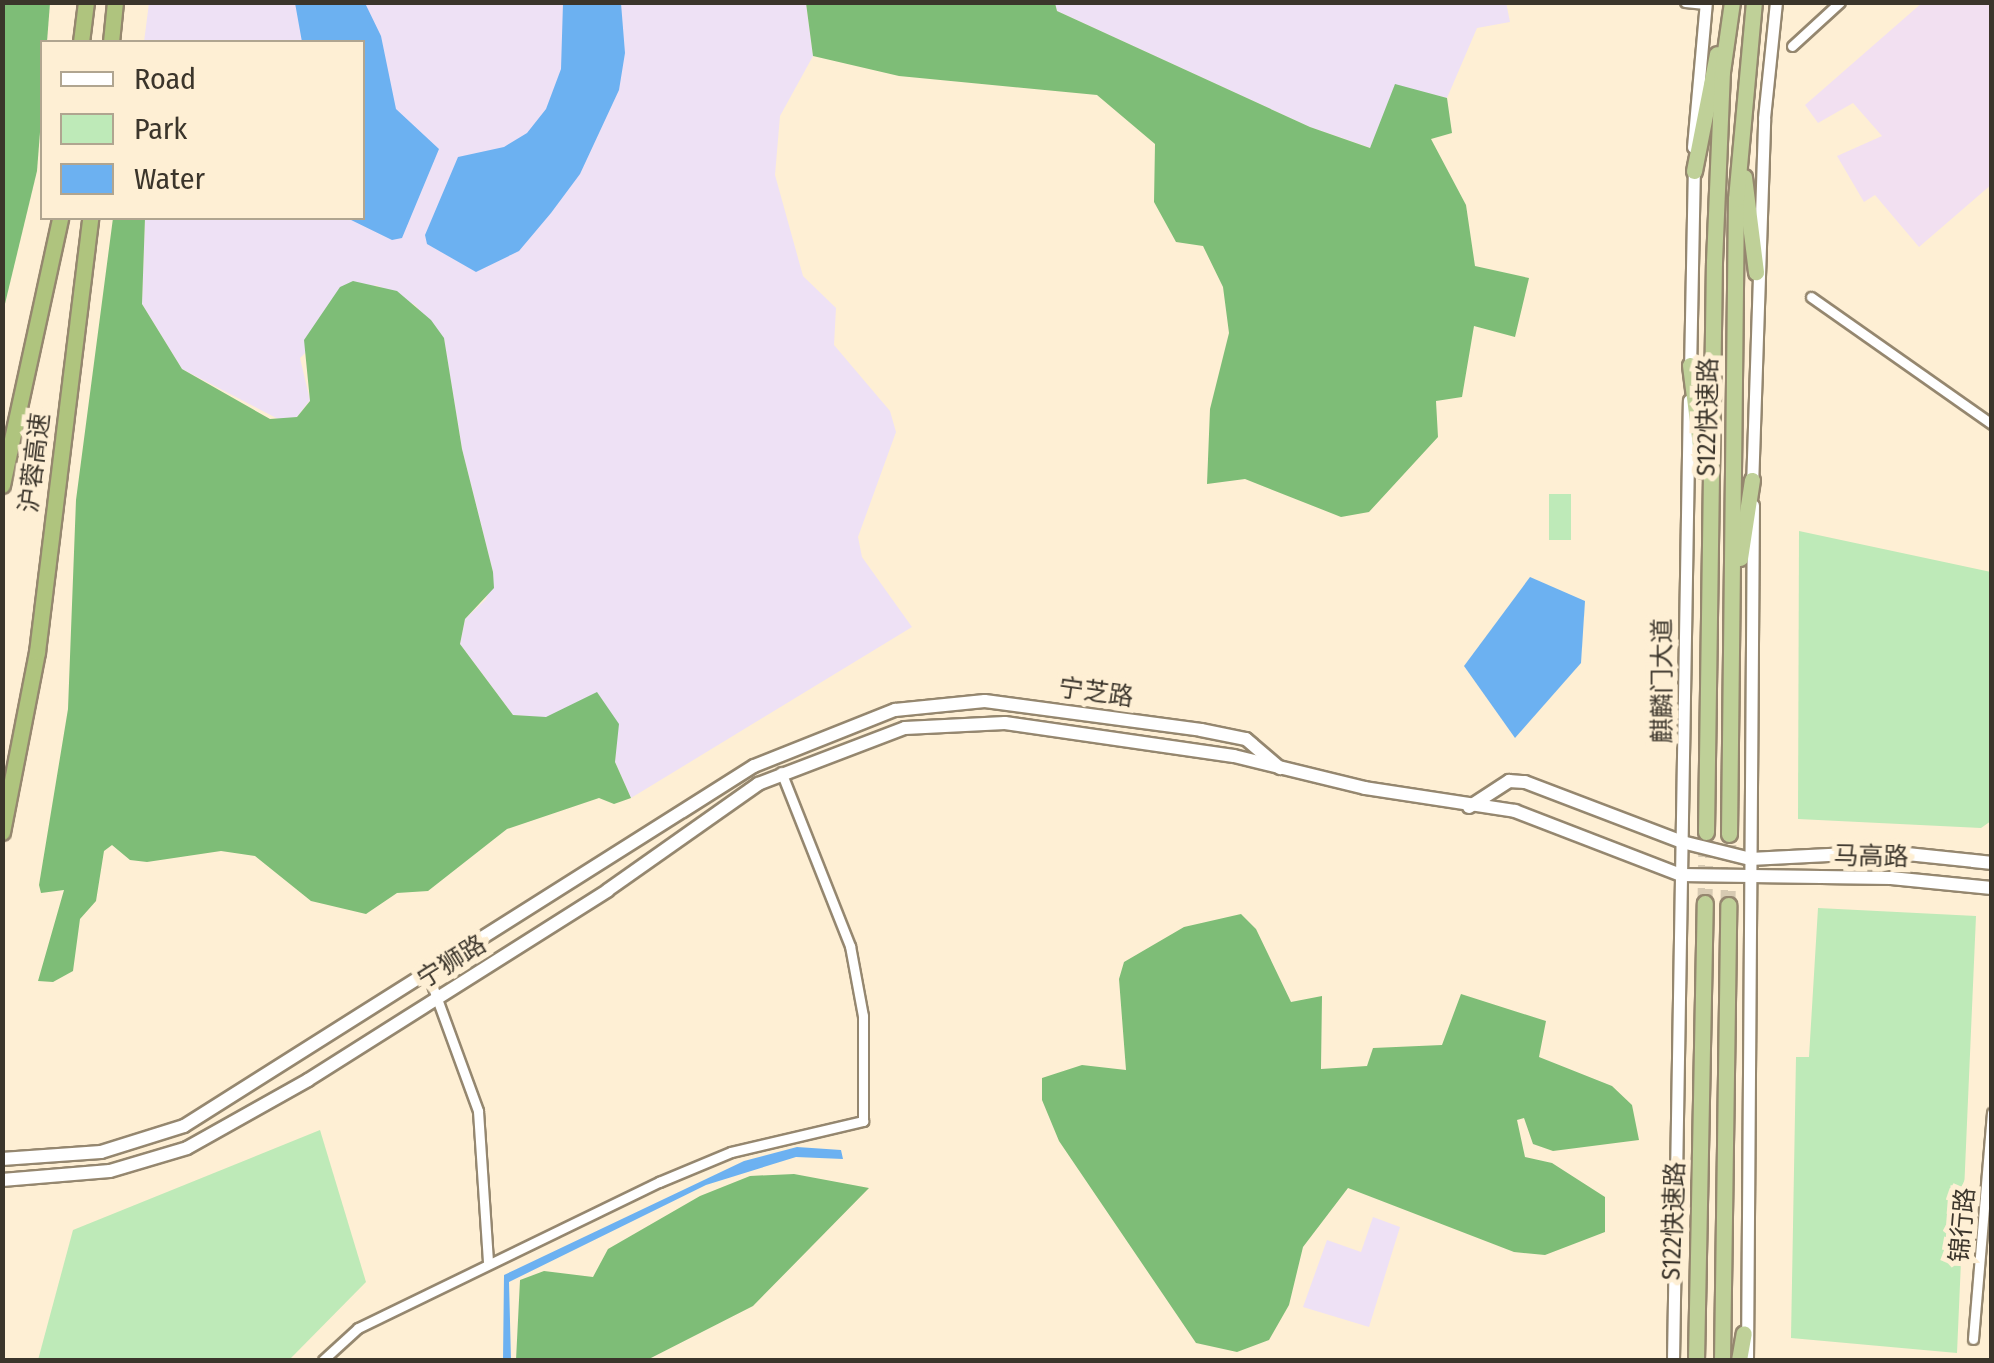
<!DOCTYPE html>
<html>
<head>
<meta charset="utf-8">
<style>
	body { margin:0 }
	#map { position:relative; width:1994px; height:1363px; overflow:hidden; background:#feefd4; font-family:"Fira Sans Condensed","Noto Sans SC",sans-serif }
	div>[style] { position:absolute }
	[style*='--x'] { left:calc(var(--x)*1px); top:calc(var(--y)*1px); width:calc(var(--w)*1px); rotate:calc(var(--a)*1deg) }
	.industrial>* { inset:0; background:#f2e0f1 }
	.education>* { inset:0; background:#eee1f5 }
	.green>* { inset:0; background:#beeab8 }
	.forest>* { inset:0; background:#7ebd77 }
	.water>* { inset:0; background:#6cb1f1 }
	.trunk-tunnel>* { height:15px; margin-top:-7.5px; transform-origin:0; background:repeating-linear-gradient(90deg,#d7cab2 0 15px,transparent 0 23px) }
	.roads { filter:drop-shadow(2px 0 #95876f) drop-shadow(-2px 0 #95876f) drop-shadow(0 2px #95876f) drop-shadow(0 -2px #95876f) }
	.minor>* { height:9px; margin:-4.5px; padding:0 4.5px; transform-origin:4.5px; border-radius:4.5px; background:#fff }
	.tertiary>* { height:11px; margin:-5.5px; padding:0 5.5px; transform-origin:5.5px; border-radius:5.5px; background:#fff }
	.secondary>* { height:12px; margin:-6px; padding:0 6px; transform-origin:6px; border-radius:6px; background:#fff }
	.trunk>* { height:15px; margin:-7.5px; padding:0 7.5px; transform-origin:7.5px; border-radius:7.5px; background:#bfd098 }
	.motorway>* { height:15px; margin:-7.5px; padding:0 7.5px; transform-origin:7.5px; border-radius:7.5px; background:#afc47e }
	span { translate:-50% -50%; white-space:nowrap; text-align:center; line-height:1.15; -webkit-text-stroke:10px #feefd4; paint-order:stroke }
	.street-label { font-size:25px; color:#3b352b }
	.frame { position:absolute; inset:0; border:5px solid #3b352b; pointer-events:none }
	.legend { position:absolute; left:40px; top:40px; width:325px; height:180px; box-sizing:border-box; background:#feefd4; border:2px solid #b0a590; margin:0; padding:12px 18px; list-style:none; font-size:30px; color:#3b352b }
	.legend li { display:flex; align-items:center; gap:20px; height:50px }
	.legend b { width:50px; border:2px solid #b0a590 }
</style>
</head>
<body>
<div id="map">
	<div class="industrial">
		<div style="clip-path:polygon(1923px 2px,1991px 3px,1992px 184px,1919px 247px,1875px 195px,1864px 202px,1837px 156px,1882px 136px,1853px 103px,1818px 123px,1805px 105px)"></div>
	</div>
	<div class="education">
		<div style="clip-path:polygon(1506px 2px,1510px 22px,1477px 28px,1447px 98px,1395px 85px,1371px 148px,1310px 127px,1057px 11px,1055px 3px)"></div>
		<div style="clip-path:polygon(149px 3px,806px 3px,813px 56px,780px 116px,775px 175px,803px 276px,836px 308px,834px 345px,890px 411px,896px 432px,858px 537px,862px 557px,912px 627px,631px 798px,615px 762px,618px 724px,513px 715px,460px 644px,465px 619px,486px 599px,493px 572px,462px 449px,444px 339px,415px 305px,376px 285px,300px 358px,310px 400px,297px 417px,282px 421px,182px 369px,142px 304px,145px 218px,362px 218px,362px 42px,144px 42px)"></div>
		<div style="clip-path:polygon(1373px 1217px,1400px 1227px,1369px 1327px,1303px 1307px,1327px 1240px,1361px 1252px)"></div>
	</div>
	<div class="green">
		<div style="clip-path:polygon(1549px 494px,1571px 494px,1571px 540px,1549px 540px)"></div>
		<div style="clip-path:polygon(1799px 531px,1991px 572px,1991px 821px,1981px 828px,1798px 819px)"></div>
		<div style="clip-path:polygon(1818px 908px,1976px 916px,1957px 1353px,1791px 1338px,1796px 1057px,1809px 1057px)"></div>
		<div style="clip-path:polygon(320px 1130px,366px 1282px,289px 1360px,38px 1360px,73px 1230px)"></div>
	</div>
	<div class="forest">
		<div style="clip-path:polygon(3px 2px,50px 3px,37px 171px,3px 312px)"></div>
		<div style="clip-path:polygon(806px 3px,1055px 3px,1057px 11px,1310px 127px,1370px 148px,1395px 84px,1447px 98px,1452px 133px,1431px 139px,1466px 205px,1475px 266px,1529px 278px,1515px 337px,1474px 326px,1462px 397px,1436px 401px,1438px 437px,1369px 512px,1341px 517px,1245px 479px,1207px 484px,1210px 409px,1229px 333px,1223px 287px,1203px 246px,1176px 242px,1154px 202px,1155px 144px,1097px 95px,899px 76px,813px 56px)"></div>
		<div style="clip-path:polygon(113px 218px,145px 218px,142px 304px,182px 369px,270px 419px,297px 417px,310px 401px,304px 340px,340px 287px,353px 281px,397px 291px,431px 320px,444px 338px,462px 449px,493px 572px,494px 588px,465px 619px,460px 644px,513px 715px,546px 717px,597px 692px,619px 724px,615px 762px,631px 798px,614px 804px,599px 798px,507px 829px,428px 891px,397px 893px,366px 914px,311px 901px,255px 856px,221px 851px,147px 862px,130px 860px,112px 845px,104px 851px,96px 901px,80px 919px,73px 971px,53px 982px,38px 981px,64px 890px,41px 893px,39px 885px,68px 709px,76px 500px)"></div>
		<div style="clip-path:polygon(1241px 914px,1256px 929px,1291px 1002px,1322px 996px,1321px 1069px,1367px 1066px,1373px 1048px,1442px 1045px,1461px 994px,1546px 1021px,1539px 1057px,1612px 1086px,1632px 1105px,1639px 1140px,1553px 1151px,1533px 1144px,1524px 1118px,1517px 1120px,1525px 1157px,1552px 1163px,1605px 1197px,1605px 1232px,1545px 1255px,1514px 1252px,1348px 1188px,1303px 1247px,1289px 1305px,1269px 1340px,1237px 1352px,1196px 1343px,1059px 1141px,1042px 1100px,1042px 1078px,1082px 1065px,1126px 1070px,1119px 979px,1124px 962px,1184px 927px)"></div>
		<div style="clip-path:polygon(794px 1174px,869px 1188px,753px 1306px,647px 1360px,516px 1360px,520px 1280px,544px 1271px,593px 1277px,608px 1249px,700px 1196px,750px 1176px)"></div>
	</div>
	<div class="water">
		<div style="clip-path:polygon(295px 3px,365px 3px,381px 36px,396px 109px,439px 149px,402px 238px,392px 240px,347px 218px,362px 218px,362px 42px,302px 42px)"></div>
		<div style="clip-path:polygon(563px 3px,621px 3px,625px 53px,619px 90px,580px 174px,551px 213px,519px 251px,476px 272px,427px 244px,425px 235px,458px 157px,504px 147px,527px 133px,546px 109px,561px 69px)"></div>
		<div style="clip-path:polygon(1530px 577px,1585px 601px,1581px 663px,1515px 738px,1464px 666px)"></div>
		<div style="clip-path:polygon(797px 1147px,841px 1150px,843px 1159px,796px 1157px,706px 1185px,509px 1282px,511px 1360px,503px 1360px,504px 1275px,744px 1161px)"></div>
	</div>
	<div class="trunk-tunnel">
		<div style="--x:1705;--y:903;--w:67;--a:-89.1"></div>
		<div style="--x:1728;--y:905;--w:71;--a:-89.2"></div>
	</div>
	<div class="roads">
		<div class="minor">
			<div style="--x:1685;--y:2;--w:20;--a:6"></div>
			<div style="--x:1792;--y:46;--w:65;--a:-42.5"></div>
			<div style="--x:1811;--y:297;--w:221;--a:35.1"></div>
			<div style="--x:428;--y:974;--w:146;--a:69.9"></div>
			<div style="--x:478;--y:1111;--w:151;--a:86.2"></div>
			<div style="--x:1973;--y:1339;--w:227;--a:-85.2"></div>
			<div style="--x:323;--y:1360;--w:47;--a:-42.4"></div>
			<div style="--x:358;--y:1328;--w:335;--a:-25.9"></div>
			<div style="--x:659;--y:1182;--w:78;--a:-22.6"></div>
			<div style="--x:731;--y:1152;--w:136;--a:-13.2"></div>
			<div style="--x:863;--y:1121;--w:105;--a:-90"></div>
			<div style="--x:863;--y:1016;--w:71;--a:-100.5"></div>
			<div style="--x:850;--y:946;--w:187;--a:-111.6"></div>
		</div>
		<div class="tertiary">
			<div style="--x:1693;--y:147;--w:146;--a:-84.9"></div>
			<div style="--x:1690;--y:372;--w:207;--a:-88.9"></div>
			<div style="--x:1752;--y:487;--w:369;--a:-88.1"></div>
			<div style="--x:1764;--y:118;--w:117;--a:-84.1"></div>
			<div style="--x:1673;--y:1360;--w:960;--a:-89.05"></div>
			<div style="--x:1747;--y:1360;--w:855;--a:-89.6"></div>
		</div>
		<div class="secondary">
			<div style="--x:1469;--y:807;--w:48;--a:-33"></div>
			<div style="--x:1509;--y:781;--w:16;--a:4"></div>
			<div style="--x:1525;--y:782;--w:168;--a:20.9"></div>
			<div style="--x:1682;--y:842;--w:70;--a:14"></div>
			<div style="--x:1750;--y:859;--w:138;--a:-2.9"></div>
			<div style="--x:1888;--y:852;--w:105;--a:6"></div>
			<div style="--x:2;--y:1159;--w:99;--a:-4"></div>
			<div style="--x:101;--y:1152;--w:87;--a:-17.4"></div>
			<div style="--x:184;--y:1126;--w:674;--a:-32.28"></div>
			<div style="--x:754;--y:766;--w:152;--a:-21.7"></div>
			<div style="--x:895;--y:710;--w:90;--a:-5.7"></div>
			<div style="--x:985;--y:701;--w:218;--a:7.6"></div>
			<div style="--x:1201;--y:730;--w:46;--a:11.3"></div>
			<div style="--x:1246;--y:739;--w:45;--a:40.5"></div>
			<div style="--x:2;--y:1180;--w:108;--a:-4.8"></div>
			<div style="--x:110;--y:1171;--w:80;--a:-16.6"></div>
			<div style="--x:187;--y:1148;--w:139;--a:-29.3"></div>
			<div style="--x:308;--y:1080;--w:355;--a:-32.3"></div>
			<div style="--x:608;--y:890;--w:184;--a:-35.2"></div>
			<div style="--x:758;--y:784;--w:157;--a:-20.9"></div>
			<div style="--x:905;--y:728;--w:100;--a:-2.9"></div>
			<div style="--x:1005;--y:723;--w:231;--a:8.2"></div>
			<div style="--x:1234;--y:756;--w:135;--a:13.7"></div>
			<div style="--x:1365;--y:788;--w:152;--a:8.7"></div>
			<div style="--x:1515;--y:811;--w:178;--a:21.1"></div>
			<div style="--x:1681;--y:875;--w:210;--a:0.8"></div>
			<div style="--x:1891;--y:878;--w:101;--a:5.7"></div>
		</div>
		<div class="trunk">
			<div style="--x:1694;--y:171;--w:119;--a:-78.9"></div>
			<div style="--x:1744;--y:177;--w:96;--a:82.8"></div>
			<div style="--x:1690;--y:365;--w:106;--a:82.9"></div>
			<div style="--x:1740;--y:558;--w:79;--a:-81.3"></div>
			<div style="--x:1706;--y:832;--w:570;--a:-89.2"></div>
			<div style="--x:1714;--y:262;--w:190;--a:-87.6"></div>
			<div style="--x:1722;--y:72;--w:71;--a:-81.9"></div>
			<div style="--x:1729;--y:834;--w:635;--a:-89.37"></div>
			<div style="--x:1736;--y:199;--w:198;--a:-84.8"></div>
			<div style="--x:1696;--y:1360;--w:457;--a:-88.9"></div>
			<div style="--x:1722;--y:1360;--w:455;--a:-89.2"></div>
			<div style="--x:1739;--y:1360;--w:27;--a:-80"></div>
		</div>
		<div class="motorway">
			<div style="--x:81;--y:42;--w:40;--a:-82.9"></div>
			<div style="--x:111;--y:42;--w:40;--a:-84.3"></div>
			<div style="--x:2;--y:485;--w:273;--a:-77.7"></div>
			<div style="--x:2;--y:832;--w:183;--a:-79"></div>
			<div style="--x:37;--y:652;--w:437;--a:-83"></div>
		</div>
	</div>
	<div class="street-label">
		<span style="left:1708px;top:417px;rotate:-89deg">S122快速路</span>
		<span style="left:35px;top:463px;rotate:-83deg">沪蓉高速</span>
		<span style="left:1663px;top:681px;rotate:-90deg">麒麟门大道</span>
		<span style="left:1096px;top:693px;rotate:8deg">宁芝路</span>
		<span style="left:1871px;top:857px;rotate:1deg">马高路</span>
		<span style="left:452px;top:962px;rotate:-32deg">宁狮路</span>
		<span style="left:1674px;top:1221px;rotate:-88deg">S122快速路</span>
		<span style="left:1963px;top:1225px;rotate:-85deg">锦行路</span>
	</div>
	<div class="frame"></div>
	<ul class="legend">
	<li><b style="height:12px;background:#fff"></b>Road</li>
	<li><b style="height:28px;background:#beeab8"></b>Park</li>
	<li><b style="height:28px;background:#6cb1f1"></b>Water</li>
	</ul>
</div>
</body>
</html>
